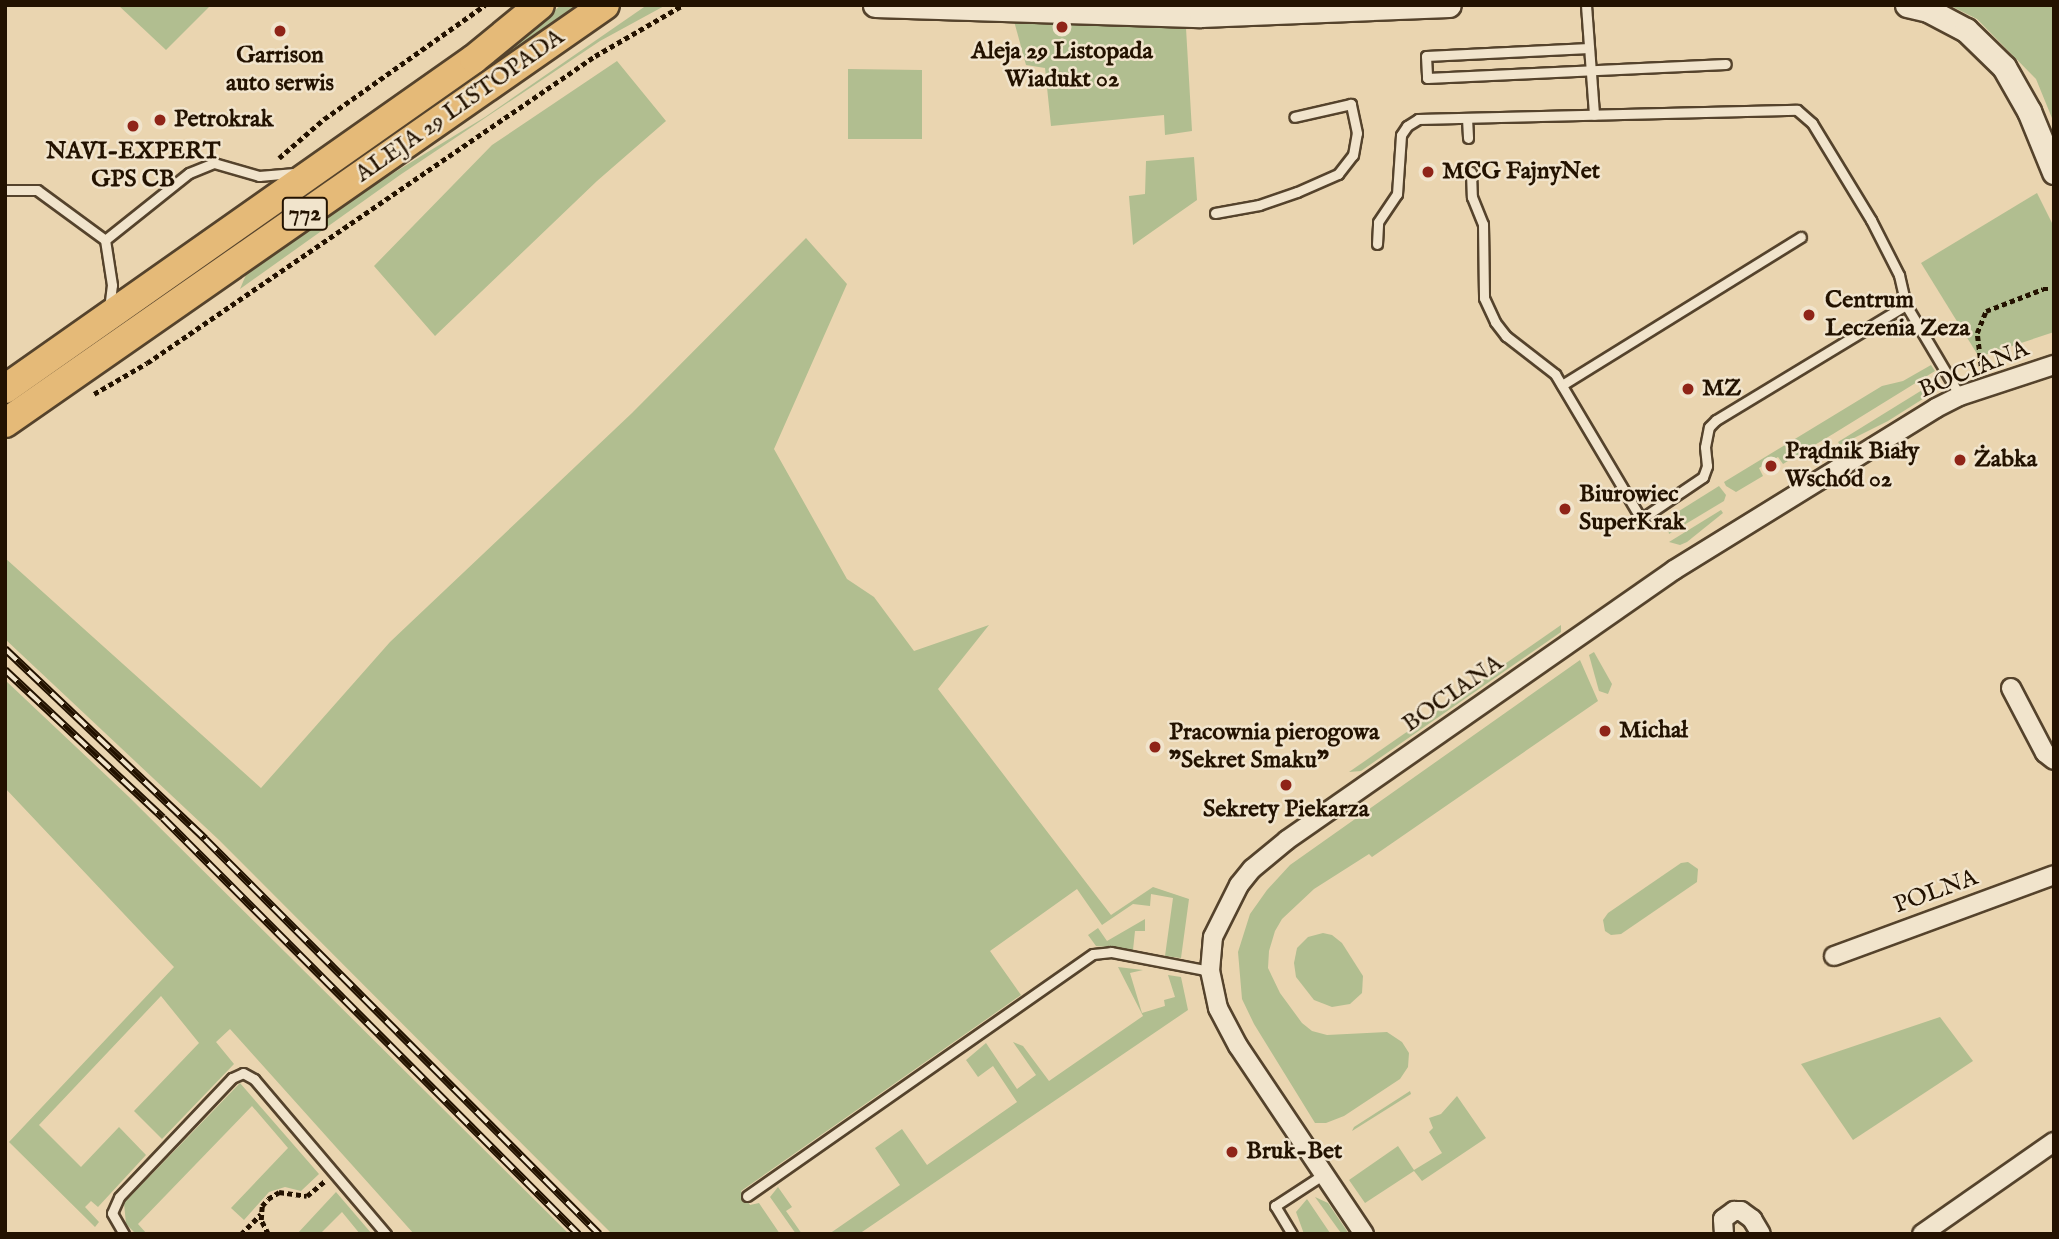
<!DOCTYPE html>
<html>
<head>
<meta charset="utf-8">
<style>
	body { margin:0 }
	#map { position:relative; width:2059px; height:1239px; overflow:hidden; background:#ead5b0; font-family:"IM FELL English",serif }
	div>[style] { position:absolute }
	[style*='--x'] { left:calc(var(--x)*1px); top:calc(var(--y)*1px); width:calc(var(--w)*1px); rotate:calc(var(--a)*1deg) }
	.green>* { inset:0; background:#b1be90 }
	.path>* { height:4.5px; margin-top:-2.25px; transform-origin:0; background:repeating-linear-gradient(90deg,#231200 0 5px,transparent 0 8.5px) }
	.roads { filter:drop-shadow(2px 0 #55432c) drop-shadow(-2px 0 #55432c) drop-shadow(0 2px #55432c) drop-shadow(0 -2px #55432c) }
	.service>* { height:9px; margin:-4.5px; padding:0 4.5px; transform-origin:4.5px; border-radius:4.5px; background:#f1e4cc }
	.minor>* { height:18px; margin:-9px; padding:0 9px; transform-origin:9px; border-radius:9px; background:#f1e4cc }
	.tertiary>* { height:23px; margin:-11.5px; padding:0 11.5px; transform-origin:11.5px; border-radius:11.5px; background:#f1e4cc }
	.primary>* { height:28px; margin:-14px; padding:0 14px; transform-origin:14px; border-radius:14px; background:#e5ba78 }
	.rail>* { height:8px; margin-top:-4px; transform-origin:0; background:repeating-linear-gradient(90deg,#f1e4cc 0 16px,#231200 0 32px); box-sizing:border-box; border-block:2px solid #231200 }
	.dots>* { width:19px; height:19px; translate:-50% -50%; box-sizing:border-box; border:4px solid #f1e4cc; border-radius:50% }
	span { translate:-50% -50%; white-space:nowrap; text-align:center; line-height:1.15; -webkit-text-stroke:5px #f1e4cc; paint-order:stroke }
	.shield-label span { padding:2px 5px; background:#f1e4cc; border:2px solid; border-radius:5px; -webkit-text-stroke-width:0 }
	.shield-label { font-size:23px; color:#231200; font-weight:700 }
	.poi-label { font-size:24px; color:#231200; font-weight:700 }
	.left { translate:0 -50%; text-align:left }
	.street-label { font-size:24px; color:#231200 }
	.frame { position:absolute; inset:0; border:7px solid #231200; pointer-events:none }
</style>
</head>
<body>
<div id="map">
	<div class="green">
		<div style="clip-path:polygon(118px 5px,211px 5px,166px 50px)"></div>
		<div style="clip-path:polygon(561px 5px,581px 5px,498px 61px,499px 59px)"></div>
		<div style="clip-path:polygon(647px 5px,666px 5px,600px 41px,400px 175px,240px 289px,248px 270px,346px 202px,485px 117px)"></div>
		<div style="clip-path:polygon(1949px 5px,2054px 5px,2054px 123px,2036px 79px,1977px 19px)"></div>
		<div style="clip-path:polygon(1014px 21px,1186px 28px,1192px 131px,1165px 135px,1164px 115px,1051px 126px,1045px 68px,1026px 65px)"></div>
		<div style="clip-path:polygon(617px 61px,666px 121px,597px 181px,435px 336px,374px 266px,492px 145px)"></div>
		<div style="clip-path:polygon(848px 69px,922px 70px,922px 139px,848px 139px)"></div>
		<div style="clip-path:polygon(1194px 157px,1197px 200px,1133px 245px,1129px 196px,1145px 194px,1146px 161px)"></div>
		<div style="clip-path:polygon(2037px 193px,2054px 227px,2054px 332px,1979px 357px,1921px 263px)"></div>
		<div style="clip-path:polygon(806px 238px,847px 284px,774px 449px,847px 579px,874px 597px,914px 651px,989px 625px,938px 689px,1111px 915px,1153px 887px,1189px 899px,1181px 958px,1165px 956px,1173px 898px,1151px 894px,1150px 906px,1133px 904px,1102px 925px,1077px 889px,990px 951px,1021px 995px,741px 1191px,750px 1205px,759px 1203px,780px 1234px,612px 1234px,219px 840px,5px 639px,5px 558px,261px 788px,390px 642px,632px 413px)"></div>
		<div style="clip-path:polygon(1931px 365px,1935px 371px,1833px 434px,1783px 464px,1778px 457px,1759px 468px,1763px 476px,1736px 492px,1726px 486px,1724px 482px,1882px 386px,1903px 381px)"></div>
		<div style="clip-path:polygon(1940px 379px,1937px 390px,1888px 421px,1840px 445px,1838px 442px)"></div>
		<div style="clip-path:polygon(1719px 486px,1726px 495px,1724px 501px,1669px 534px,1667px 524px,1671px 516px)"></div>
		<div style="clip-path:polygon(1721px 510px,1723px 513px,1687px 542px,1680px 545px,1669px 542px)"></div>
		<div style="clip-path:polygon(1561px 625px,1561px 632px,1361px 771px,1349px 772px)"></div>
		<div style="clip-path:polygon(1594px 652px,1612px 684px,1608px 694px,1599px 691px,1589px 655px)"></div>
		<div style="clip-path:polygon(1580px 660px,1598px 701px,1372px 857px,1369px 854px,1314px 889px,1282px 919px,1275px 931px,1269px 951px,1268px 968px,1280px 993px,1302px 1023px,1312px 1031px,1327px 1035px,1387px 1032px,1402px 1042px,1409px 1053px,1408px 1067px,1400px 1079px,1344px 1116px,1326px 1123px,1315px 1123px,1254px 1024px,1242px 999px,1238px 952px,1250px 914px,1267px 890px,1290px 865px)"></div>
		<div style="clip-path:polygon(5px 680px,128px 796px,569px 1234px,414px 1234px,230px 1029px,216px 1042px,234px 1064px,162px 1139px,134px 1111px,199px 1043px,161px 996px,39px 1125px,81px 1167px,119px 1127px,146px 1155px,98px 1207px,91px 1201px,85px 1207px,99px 1222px,95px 1227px,9px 1142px,174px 967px,5px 788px)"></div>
		<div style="clip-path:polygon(1688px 862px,1698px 869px,1697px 882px,1621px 934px,1611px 935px,1605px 931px,1603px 920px,1608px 913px,1681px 863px)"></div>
		<div style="clip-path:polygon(1145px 919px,1145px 931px,1135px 931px,1133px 950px,1096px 946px,1088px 935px,1098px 928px,1107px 941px)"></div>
		<div style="clip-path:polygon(1323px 933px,1332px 935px,1342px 943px,1363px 976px,1362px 993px,1350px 1004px,1332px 1007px,1314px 1000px,1296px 977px,1294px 963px,1297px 948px,1308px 937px)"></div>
		<div style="clip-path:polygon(1118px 967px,1143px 970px,1130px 973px,1142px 1013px,1165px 1006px,1164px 1000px,1175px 997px,1168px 975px,1181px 977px,1188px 1010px,859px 1234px,829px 1234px,900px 1185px,875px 1148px,902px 1129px,927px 1165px,1017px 1102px,993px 1066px,978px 1077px,966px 1060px,986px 1043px,1017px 1089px,1036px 1075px,1013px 1042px,1023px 1046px,1049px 1081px,1143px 1016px)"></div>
		<div style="clip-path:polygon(1940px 1017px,1973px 1061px,1853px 1140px,1801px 1064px)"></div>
		<div style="clip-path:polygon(240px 1083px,319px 1174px,301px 1191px,285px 1187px,269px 1192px,244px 1220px,231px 1208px,288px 1148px,252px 1106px,138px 1224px,147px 1234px,136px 1234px,126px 1224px,124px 1203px)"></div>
		<div style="clip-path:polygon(1410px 1091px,1411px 1094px,1352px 1131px,1354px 1127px)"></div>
		<div style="clip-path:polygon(1457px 1096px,1486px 1138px,1422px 1181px,1414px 1171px,1365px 1203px,1349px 1180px,1398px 1146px,1414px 1170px,1442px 1153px,1429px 1132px,1433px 1128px,1429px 1118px,1441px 1114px)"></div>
		<div style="clip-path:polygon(778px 1187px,792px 1207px,786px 1211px,802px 1234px,796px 1234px,770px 1197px)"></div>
		<div style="clip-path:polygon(336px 1192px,372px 1234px,360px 1234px,342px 1212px,320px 1234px,297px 1234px)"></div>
		<div style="clip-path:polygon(1315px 1197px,1328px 1203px,1349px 1234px,1342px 1234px,1338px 1229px)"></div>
		<div style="clip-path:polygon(1307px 1199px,1330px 1233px,1331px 1234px,1304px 1234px,1296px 1212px)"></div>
	</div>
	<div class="path">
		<div style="--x:279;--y:158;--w:60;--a:-40.9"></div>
		<div style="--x:324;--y:119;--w:197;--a:-35.3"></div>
		<div style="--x:1981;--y:366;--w:33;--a:-97"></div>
		<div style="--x:1977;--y:333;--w:24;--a:-68"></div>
		<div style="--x:1986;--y:311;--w:61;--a:-21.1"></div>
		<div style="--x:2043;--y:289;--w:11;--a:0"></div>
		<div style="--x:94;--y:394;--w:61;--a:-30.3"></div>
		<div style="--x:147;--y:363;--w:543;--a:-34.42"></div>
		<div style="--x:595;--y:56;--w:102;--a:-30.1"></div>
		<div style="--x:241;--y:1234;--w:28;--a:-45"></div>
		<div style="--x:268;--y:1234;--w:16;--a:-117"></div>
		<div style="--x:261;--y:1220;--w:14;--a:-86"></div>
		<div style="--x:262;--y:1206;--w:9;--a:-49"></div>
		<div style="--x:268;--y:1199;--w:13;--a:-32"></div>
		<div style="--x:279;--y:1192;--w:28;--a:8"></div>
		<div style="--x:307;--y:1196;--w:23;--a:-40"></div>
	</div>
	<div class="roads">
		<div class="service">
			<div style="--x:1586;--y:5;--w:110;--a:85.8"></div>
			<div style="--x:1589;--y:48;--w:163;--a:177.2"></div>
			<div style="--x:1426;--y:56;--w:22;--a:87"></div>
			<div style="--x:1427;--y:78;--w:299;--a:-2.7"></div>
			<div style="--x:1467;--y:118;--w:20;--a:87"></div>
			<div style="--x:1471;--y:172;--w:25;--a:88"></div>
			<div style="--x:1472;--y:197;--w:29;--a:68"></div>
			<div style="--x:1483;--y:224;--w:74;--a:89.2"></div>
			<div style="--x:1484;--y:298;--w:26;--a:65"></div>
			<div style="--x:1495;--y:322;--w:18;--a:52"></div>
			<div style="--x:1506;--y:336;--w:62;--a:37.8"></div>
			<div style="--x:1555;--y:374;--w:169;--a:59.3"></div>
			<div style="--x:1641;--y:519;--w:75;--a:-34.1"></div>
			<div style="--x:1703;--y:477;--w:12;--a:-70"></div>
			<div style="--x:1707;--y:466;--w:19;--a:-96"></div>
			<div style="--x:1705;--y:447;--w:20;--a:-79"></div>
			<div style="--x:1709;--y:427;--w:10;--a:-45"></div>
			<div style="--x:1716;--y:420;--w:222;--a:-31.2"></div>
			<div style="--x:5;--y:190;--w:32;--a:0"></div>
			<div style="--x:37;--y:190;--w:84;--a:36.3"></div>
			<div style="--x:1215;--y:213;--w:45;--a:-10.3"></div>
			<div style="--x:1259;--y:205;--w:40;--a:-18.9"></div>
			<div style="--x:1297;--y:192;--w:45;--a:-23.7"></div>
			<div style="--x:1338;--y:174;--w:24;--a:-52"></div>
			<div style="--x:1353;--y:155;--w:22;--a:-80"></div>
			<div style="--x:1357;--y:133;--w:30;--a:-102"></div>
			<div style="--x:1351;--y:104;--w:58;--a:167.2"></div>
			<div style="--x:1377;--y:244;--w:22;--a:-87"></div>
			<div style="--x:1378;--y:222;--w:34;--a:-56"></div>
			<div style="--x:1397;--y:194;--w:59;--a:-86.1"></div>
			<div style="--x:1401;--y:135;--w:11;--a:-56"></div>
			<div style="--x:1407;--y:126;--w:13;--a:-32"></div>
			<div style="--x:1418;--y:119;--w:379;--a:-1.4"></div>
			<div style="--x:1797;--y:110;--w:20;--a:41"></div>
			<div style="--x:1812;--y:123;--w:114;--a:58.7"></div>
			<div style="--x:1871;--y:220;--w:62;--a:63"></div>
			<div style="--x:1899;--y:275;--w:31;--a:77"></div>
			<div style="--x:1906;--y:305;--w:106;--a:59.3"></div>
			<div style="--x:109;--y:309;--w:24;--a:-83"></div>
			<div style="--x:112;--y:285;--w:46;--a:-98.8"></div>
			<div style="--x:105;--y:240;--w:107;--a:-38.6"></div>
			<div style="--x:189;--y:173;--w:27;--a:-22"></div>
			<div style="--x:214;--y:163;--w:47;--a:16.1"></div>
			<div style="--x:259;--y:176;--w:36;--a:-5"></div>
			<div style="--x:1562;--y:385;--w:281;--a:-31.8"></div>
			<div style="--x:747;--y:1196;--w:422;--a:-35"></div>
			<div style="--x:1093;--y:954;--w:18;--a:-6"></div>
			<div style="--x:1111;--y:952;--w:101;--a:10.9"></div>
			<div style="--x:124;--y:1234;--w:24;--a:-120"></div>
			<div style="--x:112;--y:1213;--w:17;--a:-66"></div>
			<div style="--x:119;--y:1197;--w:164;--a:-46.5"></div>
			<div style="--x:232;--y:1078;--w:12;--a:-24"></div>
			<div style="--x:243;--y:1073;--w:13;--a:29"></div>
			<div style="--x:254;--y:1079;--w:204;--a:49.6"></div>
			<div style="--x:1292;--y:1234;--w:33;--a:-121"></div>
			<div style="--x:1275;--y:1206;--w:59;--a:-33.1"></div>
		</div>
		<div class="minor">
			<div style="--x:2011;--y:688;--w:73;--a:62.4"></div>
			<div style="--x:2045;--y:753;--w:11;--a:38"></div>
			<div style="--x:1834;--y:956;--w:234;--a:-20.2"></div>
			<div style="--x:1364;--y:1234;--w:226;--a:-123.8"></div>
			<div style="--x:1238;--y:1046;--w:43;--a:-117.8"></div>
			<div style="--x:1218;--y:1008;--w:38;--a:-102"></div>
			<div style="--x:1210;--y:971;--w:34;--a:-85"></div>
			<div style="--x:1213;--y:937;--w:58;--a:-63.4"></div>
			<div style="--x:1239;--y:885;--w:21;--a:-51"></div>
			<div style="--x:1252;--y:869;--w:45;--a:-39.6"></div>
			<div style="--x:1287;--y:840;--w:472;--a:-34.9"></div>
			<div style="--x:1674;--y:570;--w:308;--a:-31.7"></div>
			<div style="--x:1936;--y:408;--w:27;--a:-27"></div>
			<div style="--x:1960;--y:396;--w:99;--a:-18.3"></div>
			<div style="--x:1724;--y:1234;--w:15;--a:-94"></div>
			<div style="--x:1723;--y:1219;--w:14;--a:-36"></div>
			<div style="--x:1734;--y:1211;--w:7;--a:0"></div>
			<div style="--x:1741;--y:1211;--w:14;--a:36"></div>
			<div style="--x:1752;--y:1219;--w:17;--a:59"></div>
			<div style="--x:1922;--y:1234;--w:161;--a:-34.9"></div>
		</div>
		<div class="tertiary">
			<div style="--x:875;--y:5;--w:326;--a:1.8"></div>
			<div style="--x:1201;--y:15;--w:248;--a:-2.3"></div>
			<div style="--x:1907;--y:5;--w:22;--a:13"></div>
			<div style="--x:1928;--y:10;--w:43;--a:27.8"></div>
			<div style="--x:1966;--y:30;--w:53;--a:44.2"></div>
			<div style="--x:2004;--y:67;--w:51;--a:60.4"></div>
			<div style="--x:2029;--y:111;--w:66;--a:67.7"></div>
		</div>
		<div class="primary">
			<div style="--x:5;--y:389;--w:573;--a:-35.13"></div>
			<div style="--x:474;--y:59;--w:85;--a:-39.3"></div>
			<div style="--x:5;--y:423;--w:731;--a:-34.86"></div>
		</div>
	</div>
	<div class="rail">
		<div style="--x:5;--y:649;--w:276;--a:43.5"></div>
		<div style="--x:205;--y:839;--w:558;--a:45.07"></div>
		<div style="--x:5;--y:670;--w:216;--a:43.1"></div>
		<div style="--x:163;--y:818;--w:588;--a:45.07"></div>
	</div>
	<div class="dots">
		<div style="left:1062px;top:27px;background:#8f2418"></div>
		<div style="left:280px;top:31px;background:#8f2418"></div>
		<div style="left:160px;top:120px;background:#8f2418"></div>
		<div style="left:133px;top:126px;background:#8f2418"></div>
		<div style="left:1428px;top:172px;background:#8f2418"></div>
		<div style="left:1809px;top:315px;background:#8f2418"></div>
		<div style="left:1688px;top:389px;background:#8f2418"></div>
		<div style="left:1960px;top:460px;background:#8f2418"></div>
		<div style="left:1771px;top:466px;background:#8f2418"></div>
		<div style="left:1565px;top:509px;background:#8f2418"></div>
		<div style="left:1605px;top:731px;background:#8f2418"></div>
		<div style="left:1155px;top:747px;background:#8f2418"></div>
		<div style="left:1286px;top:785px;background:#8f2418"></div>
		<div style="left:1232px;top:1152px;background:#8f2418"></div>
	</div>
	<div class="shield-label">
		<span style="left:305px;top:214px">772</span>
	</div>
	<div class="poi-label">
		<span style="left:1062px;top:66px">Aleja 29 Listopada<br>Wiadukt 02</span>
		<span style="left:280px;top:70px">Garrison<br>auto serwis</span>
		<span class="left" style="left:174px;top:120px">Petrokrak</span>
		<span style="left:133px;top:166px">NAVI-EXPERT<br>GPS CB</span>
		<span class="left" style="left:1442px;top:172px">MCG FajnyNet</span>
		<span class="left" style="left:1825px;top:315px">Centrum<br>Leczenia Zeza</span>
		<span class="left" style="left:1702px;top:389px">MZ</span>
		<span class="left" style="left:1785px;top:466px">Prądnik Biały<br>Wschód 02</span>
		<span class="left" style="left:1974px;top:460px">Żabka</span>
		<span class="left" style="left:1579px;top:509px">Biurowiec<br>SuperKrak</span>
		<span class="left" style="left:1619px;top:731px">Michał</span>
		<span class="left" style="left:1169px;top:747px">Pracownia pierogowa<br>"Sekret Smaku"</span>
		<span style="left:1286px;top:810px">Sekrety Piekarza</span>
		<span class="left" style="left:1246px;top:1152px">Bruk-Bet</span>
	</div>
	<div class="street-label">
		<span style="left:460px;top:106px;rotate:-35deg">ALEJA 29 LISTOPADA</span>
		<span style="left:1974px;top:370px;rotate:-22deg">BOCIANA</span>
		<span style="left:1453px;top:694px;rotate:-35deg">BOCIANA</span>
		<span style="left:1936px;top:892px;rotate:-20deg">POLNA</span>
	</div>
	<div class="frame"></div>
</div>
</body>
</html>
